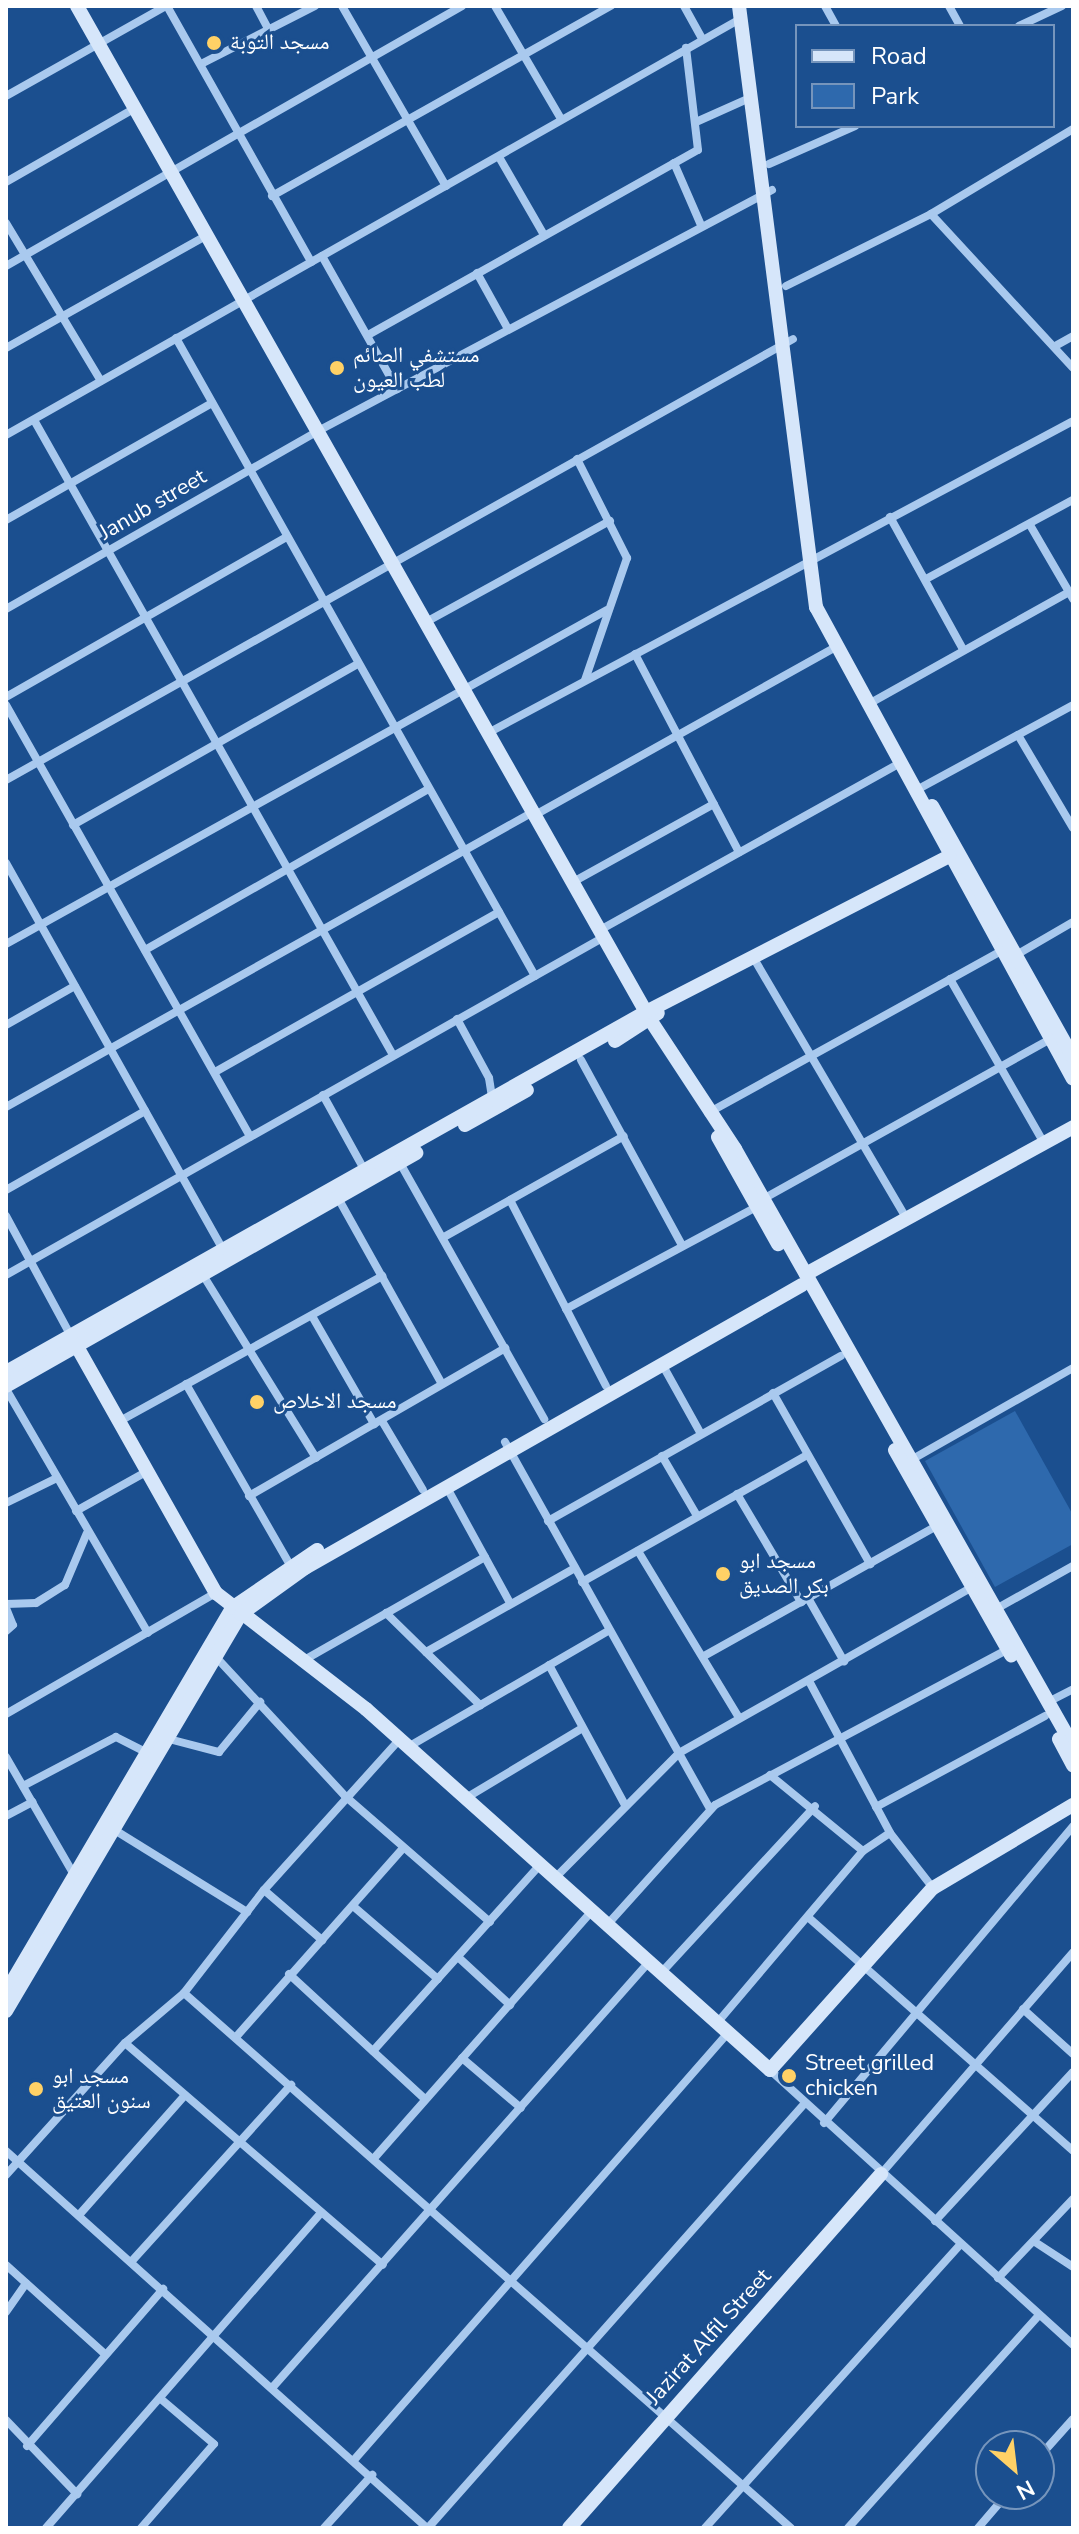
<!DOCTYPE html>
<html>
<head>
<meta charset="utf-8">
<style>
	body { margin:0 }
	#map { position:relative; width:1079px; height:2534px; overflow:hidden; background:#1b4f8f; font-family:"Nunito Sans","Noto Naskh Arabic",sans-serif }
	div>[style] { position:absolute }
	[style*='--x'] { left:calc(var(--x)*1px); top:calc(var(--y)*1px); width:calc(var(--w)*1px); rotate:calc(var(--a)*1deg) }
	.green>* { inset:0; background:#2e69ad }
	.street>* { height:8px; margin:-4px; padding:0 4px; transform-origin:4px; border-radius:4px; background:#a9c9ee }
	.secondary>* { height:14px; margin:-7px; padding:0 7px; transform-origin:7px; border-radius:7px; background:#d6e6fa }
	.dots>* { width:22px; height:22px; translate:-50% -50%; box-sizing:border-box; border:4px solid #1b4f8f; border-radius:50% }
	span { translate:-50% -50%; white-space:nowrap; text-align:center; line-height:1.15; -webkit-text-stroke:6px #1b4f8f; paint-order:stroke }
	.poi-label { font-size:22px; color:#fff }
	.left { translate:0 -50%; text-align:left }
	.street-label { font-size:22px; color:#fff }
	.frame { position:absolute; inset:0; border:8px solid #fff; pointer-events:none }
	.legend { position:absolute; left:795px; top:24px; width:260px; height:104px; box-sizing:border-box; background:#1b4f8f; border:2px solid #7695bc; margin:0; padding:10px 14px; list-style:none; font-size:24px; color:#fff }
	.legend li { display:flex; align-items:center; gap:16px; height:40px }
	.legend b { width:40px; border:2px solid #7695bc }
	.north { position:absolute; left:975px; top:2430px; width:80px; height:80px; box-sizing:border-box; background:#1b4f8f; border:2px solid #7695bc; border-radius:50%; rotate:152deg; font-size:22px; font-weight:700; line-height:32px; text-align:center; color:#fff }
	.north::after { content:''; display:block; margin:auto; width:28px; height:36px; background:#ffd166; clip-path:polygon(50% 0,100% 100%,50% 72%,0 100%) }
</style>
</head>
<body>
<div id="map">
	<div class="green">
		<div style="clip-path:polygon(1015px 1411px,1073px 1515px,1073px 1544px,995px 1587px,925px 1461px)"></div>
	</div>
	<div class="street">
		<div style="--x:167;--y:6;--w:294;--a:60.6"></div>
		<div style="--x:256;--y:6;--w:27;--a:62"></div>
		<div style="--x:342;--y:6;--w:208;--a:60"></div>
		<div style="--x:495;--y:6;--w:131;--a:59.7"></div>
		<div style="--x:684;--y:6;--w:38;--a:61"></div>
		<div style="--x:825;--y:6;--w:23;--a:61"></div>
		<div style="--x:949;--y:6;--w:23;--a:61"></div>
		<div style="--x:1019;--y:26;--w:47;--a:-24.9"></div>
		<div style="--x:201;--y:64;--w:128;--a:-27"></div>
		<div style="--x:6;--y:96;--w:184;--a:-29.4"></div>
		<div style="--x:696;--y:122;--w:61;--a:-24.1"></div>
		<div style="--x:499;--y:157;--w:90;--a:60"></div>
		<div style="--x:674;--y:163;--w:68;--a:66.5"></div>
		<div style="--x:769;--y:164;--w:94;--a:-23.8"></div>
		<div style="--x:6;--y:182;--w:149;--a:-29.8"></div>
		<div style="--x:272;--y:196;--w:389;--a:-29.3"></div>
		<div style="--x:931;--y:214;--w:209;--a:47.3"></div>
		<div style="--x:6;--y:223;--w:184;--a:59"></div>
		<div style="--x:322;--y:256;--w:153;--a:60.6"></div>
		<div style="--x:6;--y:266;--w:525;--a:-29.69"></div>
		<div style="--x:477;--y:273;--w:64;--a:61"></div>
		<div style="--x:786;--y:286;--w:162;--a:-26.4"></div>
		<div style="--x:931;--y:214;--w:165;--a:-30.9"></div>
		<div style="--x:368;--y:335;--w:378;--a:-29.3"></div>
		<div style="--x:698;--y:150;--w:103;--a:-96.7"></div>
		<div style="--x:176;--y:338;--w:732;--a:60.63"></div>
		<div style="--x:1057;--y:345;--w:18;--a:-29"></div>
		<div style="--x:6;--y:348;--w:231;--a:-29.3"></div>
		<div style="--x:34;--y:420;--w:729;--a:60.52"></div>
		<div style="--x:6;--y:435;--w:844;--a:-29.54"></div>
		<div style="--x:577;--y:459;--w:111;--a:63.2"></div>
		<div style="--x:627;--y:558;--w:129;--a:109"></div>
		<div style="--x:890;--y:517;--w:151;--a:61.1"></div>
		<div style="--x:6;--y:520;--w:237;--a:-29.6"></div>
		<div style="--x:1030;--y:525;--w:86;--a:59.8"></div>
		<div style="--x:926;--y:579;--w:167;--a:-28.3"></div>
		<div style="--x:6;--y:609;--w:359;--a:-29.7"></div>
		<div style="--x:318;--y:431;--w:514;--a:-27.96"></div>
		<div style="--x:426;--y:622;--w:210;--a:-28.8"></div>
		<div style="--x:635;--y:654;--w:224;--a:62.3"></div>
		<div style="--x:6;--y:697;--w:322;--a:-29.7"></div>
		<div style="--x:874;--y:701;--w:223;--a:-29.2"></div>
		<div style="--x:6;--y:705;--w:496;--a:60.5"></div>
		<div style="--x:488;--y:733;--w:663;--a:-28.07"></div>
		<div style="--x:1018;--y:735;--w:108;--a:59.4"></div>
		<div style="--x:6;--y:780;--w:902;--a:-29.26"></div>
		<div style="--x:922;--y:787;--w:172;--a:-28.5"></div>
		<div style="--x:535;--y:815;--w:342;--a:-29.2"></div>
		<div style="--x:73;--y:825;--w:325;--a:-29.5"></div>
		<div style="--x:6;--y:863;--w:445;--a:60.7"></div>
		<div style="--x:573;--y:882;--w:161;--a:-29"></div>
		<div style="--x:600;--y:930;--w:341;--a:-29.1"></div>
		<div style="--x:6;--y:944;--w:688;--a:-29.06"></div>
		<div style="--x:145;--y:950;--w:326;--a:-29.6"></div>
		<div style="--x:1016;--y:955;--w:66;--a:-30.1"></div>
		<div style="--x:753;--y:957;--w:305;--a:59.6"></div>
		<div style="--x:950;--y:979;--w:189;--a:60.2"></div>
		<div style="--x:457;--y:1019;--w:67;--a:61.5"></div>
		<div style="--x:489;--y:1078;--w:20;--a:81"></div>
		<div style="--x:6;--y:1025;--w:79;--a:-29.5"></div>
		<div style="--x:581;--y:1060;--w:211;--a:61.4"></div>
		<div style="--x:215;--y:1072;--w:326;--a:-29.4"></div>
		<div style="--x:323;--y:1095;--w:87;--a:61.1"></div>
		<div style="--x:6;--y:1107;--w:604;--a:-29.24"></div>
		<div style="--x:708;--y:1113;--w:336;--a:-28.9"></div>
		<div style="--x:400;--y:1163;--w:294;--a:60.6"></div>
		<div style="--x:6;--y:1190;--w:160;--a:-29.6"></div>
		<div style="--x:338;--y:1198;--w:213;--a:60.8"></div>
		<div style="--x:763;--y:1199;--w:329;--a:-29.1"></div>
		<div style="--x:510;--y:1200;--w:209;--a:62.7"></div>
		<div style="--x:6;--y:1216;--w:136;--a:61.6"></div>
		<div style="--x:444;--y:1237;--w:206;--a:-29.3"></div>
		<div style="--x:6;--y:1275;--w:687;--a:-29.48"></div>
		<div style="--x:203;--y:1275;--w:215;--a:58.3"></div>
		<div style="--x:566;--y:1309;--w:216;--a:-28.2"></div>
		<div style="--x:312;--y:1316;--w:125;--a:60.1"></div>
		<div style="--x:662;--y:1364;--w:80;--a:60.9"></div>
		<div style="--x:186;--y:1384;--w:209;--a:60.1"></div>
		<div style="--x:6;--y:1389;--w:282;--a:59.8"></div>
		<div style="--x:773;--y:1393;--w:197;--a:60.4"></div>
		<div style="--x:382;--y:1421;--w:80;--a:59.3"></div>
		<div style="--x:118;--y:1422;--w:302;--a:-28.9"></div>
		<div style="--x:505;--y:1442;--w:420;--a:60.8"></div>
		<div style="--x:662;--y:1456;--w:69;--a:59.7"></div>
		<div style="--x:911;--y:1460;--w:186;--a:-29.6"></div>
		<div style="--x:446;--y:1486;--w:133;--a:61.3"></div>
		<div style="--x:737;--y:1494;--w:126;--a:59.3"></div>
		<div style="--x:249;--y:1496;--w:296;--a:-30"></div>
		<div style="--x:6;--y:1503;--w:57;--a:-26.1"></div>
		<div style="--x:76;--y:1511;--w:80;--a:-29.1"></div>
		<div style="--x:548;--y:1521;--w:336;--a:-29.4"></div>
		<div style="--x:638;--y:1551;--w:195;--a:58.8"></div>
		<div style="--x:582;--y:1582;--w:258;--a:-29.4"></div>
		<div style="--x:808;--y:1598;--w:73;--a:60.3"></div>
		<div style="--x:6;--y:1604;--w:30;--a:-2"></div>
		<div style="--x:36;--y:1603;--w:34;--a:-32"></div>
		<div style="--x:65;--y:1585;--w:56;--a:-67.1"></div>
		<div style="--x:6;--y:1608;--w:18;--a:68"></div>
		<div style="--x:13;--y:1625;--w:9;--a:139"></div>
		<div style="--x:996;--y:1609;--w:88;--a:-29.2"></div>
		<div style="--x:386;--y:1613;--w:132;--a:44.4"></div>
		<div style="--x:426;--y:1652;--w:171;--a:-29.4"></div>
		<div style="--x:215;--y:1656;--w:191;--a:47.1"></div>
		<div style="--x:345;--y:1796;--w:192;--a:41"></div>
		<div style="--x:704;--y:1656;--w:267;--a:-29.2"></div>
		<div style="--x:306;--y:1659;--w:206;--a:-29.7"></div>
		<div style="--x:549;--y:1665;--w:159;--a:61.5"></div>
		<div style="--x:809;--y:1681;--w:172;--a:61.9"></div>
		<div style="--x:890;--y:1833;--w:70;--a:52"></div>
		<div style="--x:1048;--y:1702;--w:28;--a:-27"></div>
		<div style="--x:6;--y:1714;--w:242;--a:-30"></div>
		<div style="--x:165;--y:1738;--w:56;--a:14.5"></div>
		<div style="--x:219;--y:1752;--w:65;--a:-50.6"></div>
		<div style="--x:408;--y:1747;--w:233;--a:-30.1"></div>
		<div style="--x:6;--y:1757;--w:136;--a:60"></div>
		<div style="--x:770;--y:1775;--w:120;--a:39.3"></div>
		<div style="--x:23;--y:1786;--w:105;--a:-27.8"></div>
		<div style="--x:116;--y:1737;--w:34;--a:27"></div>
		<div style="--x:466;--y:1798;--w:134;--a:-31"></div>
		<div style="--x:876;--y:1807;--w:192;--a:-28.3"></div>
		<div style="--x:6;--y:1816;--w:30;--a:-28"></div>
		<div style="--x:113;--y:1829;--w:158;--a:31.8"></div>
		<div style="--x:555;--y:1878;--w:176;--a:-45.2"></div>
		<div style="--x:679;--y:1753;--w:337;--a:-29.5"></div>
		<div style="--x:264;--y:1890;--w:77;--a:40.8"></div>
		<div style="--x:353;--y:1906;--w:112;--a:40.7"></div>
		<div style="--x:809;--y:1918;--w:352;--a:41.4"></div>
		<div style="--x:607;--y:1925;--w:161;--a:-48"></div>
		<div style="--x:715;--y:1805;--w:331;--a:-28"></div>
		<div style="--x:458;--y:1957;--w:71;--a:42.7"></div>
		<div style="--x:661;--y:1973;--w:227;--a:-47.3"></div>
		<div style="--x:289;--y:1974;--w:185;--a:42.6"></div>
		<div style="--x:184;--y:1993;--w:809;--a:41.39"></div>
		<div style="--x:1023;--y:2009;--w:67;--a:42"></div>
		<div style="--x:717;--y:2023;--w:226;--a:-49.7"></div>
		<div style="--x:863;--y:1851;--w:32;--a:-34"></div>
		<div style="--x:236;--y:2037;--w:252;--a:-48.5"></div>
		<div style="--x:125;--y:2043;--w:340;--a:40.7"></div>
		<div style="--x:373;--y:2051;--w:250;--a:-48.1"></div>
		<div style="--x:462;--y:2058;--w:77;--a:40.3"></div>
		<div style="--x:770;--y:2070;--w:409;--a:42.2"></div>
		<div style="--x:824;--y:2123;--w:388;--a:-50"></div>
		<div style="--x:6;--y:2151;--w:565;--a:41.84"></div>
		<div style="--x:376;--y:2156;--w:325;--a:-48.6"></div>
		<div style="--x:881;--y:2174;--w:294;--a:-49.1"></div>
		<div style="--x:6;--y:2175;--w:178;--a:-48"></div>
		<div style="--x:125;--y:2043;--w:77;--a:-40.3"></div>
		<div style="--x:184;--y:1993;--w:130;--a:-52.2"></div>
		<div style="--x:264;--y:1890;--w:203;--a:-48"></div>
		<div style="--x:79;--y:2215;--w:160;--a:-48.5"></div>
		<div style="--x:935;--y:2221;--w:203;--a:-47.2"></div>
		<div style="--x:1035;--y:2242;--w:45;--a:33.3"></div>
		<div style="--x:131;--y:2262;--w:239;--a:-47.9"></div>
		<div style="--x:6;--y:2265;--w:133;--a:42"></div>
		<div style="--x:998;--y:2278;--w:109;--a:-46.5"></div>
		<div style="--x:6;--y:2312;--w:35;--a:-55"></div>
		<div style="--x:272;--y:2388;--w:567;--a:-48.5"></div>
		<div style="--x:6;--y:2420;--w:103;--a:46.2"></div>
		<div style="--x:27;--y:2446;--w:208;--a:-49.1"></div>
		<div style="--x:1039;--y:2457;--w:51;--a:-48.2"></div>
		<div style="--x:354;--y:2460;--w:568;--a:-48.79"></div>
		<div style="--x:46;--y:2528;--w:418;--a:-48.9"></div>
		<div style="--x:141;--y:2528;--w:111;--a:-49"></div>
		<div style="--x:214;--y:2444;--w:70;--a:-139.7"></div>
		<div style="--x:324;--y:2528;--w:72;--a:-47.8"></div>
		<div style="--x:428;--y:2528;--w:567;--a:-48.43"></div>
		<div style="--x:705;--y:2528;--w:381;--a:-48"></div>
		<div style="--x:848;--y:2528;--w:286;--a:-48.1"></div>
		<div style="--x:978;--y:2528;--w:45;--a:-49.5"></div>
	</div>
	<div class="secondary">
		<div style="--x:77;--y:6;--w:1166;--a:60.51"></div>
		<div style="--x:651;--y:1021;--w:153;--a:56.7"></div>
		<div style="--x:735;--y:1149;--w:686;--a:60.48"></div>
		<div style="--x:739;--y:6;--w:606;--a:82.7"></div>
		<div style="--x:816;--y:607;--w:537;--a:61.43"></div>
		<div style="--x:932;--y:806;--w:288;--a:60.7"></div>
		<div style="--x:615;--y:1041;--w:51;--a:-33.1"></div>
		<div style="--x:465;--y:1125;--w:71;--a:-29.4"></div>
		<div style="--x:718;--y:1137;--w:123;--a:60.7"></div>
		<div style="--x:806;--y:1274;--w:305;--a:-28.8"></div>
		<div style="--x:71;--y:1336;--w:295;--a:60.6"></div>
		<div style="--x:216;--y:1593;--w:190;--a:37.7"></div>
		<div style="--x:366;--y:1709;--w:542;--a:41.78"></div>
		<div style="--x:770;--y:2070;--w:244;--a:-48.2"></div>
		<div style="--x:933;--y:1888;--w:163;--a:-30.7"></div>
		<div style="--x:6;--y:1372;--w:734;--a:-29.36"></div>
		<div style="--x:646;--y:1012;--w:341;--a:-27.2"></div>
		<div style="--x:6;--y:1386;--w:472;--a:-29.6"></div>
		<div style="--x:895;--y:1450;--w:236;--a:60.5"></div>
		<div style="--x:1059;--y:1739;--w:30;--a:62"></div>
		<div style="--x:6;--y:1992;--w:446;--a:-59.5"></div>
		<div style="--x:232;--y:1608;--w:103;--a:-34.3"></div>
		<div style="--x:6;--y:2011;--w:461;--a:-59.4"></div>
		<div style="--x:241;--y:1614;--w:79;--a:-35.7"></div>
		<div style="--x:305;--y:1568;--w:572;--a:-29.66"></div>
		<div style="--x:569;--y:2528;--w:472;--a:-48.6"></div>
	</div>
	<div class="dots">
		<div style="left:214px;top:43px;background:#ffd166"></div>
		<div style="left:337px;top:368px;background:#ffd166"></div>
		<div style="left:257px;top:1402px;background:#ffd166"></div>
		<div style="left:723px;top:1574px;background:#ffd166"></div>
		<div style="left:789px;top:2076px;background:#ffd166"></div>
		<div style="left:36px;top:2089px;background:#ffd166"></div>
	</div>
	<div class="poi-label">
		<span class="left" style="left:230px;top:43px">مسجد التوبة</span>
		<span class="left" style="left:353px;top:368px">مستشفي الصائم<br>لطب العيون</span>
		<span class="left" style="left:273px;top:1402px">مسجد الاخلاص</span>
		<span class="left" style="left:739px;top:1574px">مسجد ابو<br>بكر الصديق</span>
		<span class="left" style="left:805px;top:2076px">Street grilled<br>chicken</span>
		<span class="left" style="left:52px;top:2089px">مسجد ابو<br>سنون العتيق</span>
	</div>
	<div class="street-label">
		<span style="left:153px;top:505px;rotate:-30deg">Janub street</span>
		<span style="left:709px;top:2337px;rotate:-48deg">Jazirat Alfil Street</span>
	</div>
	<div class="frame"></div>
	<ul class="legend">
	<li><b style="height:10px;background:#d6e6fa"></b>Road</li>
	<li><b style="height:22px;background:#2e69ad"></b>Park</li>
	</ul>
	<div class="north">N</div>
</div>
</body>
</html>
